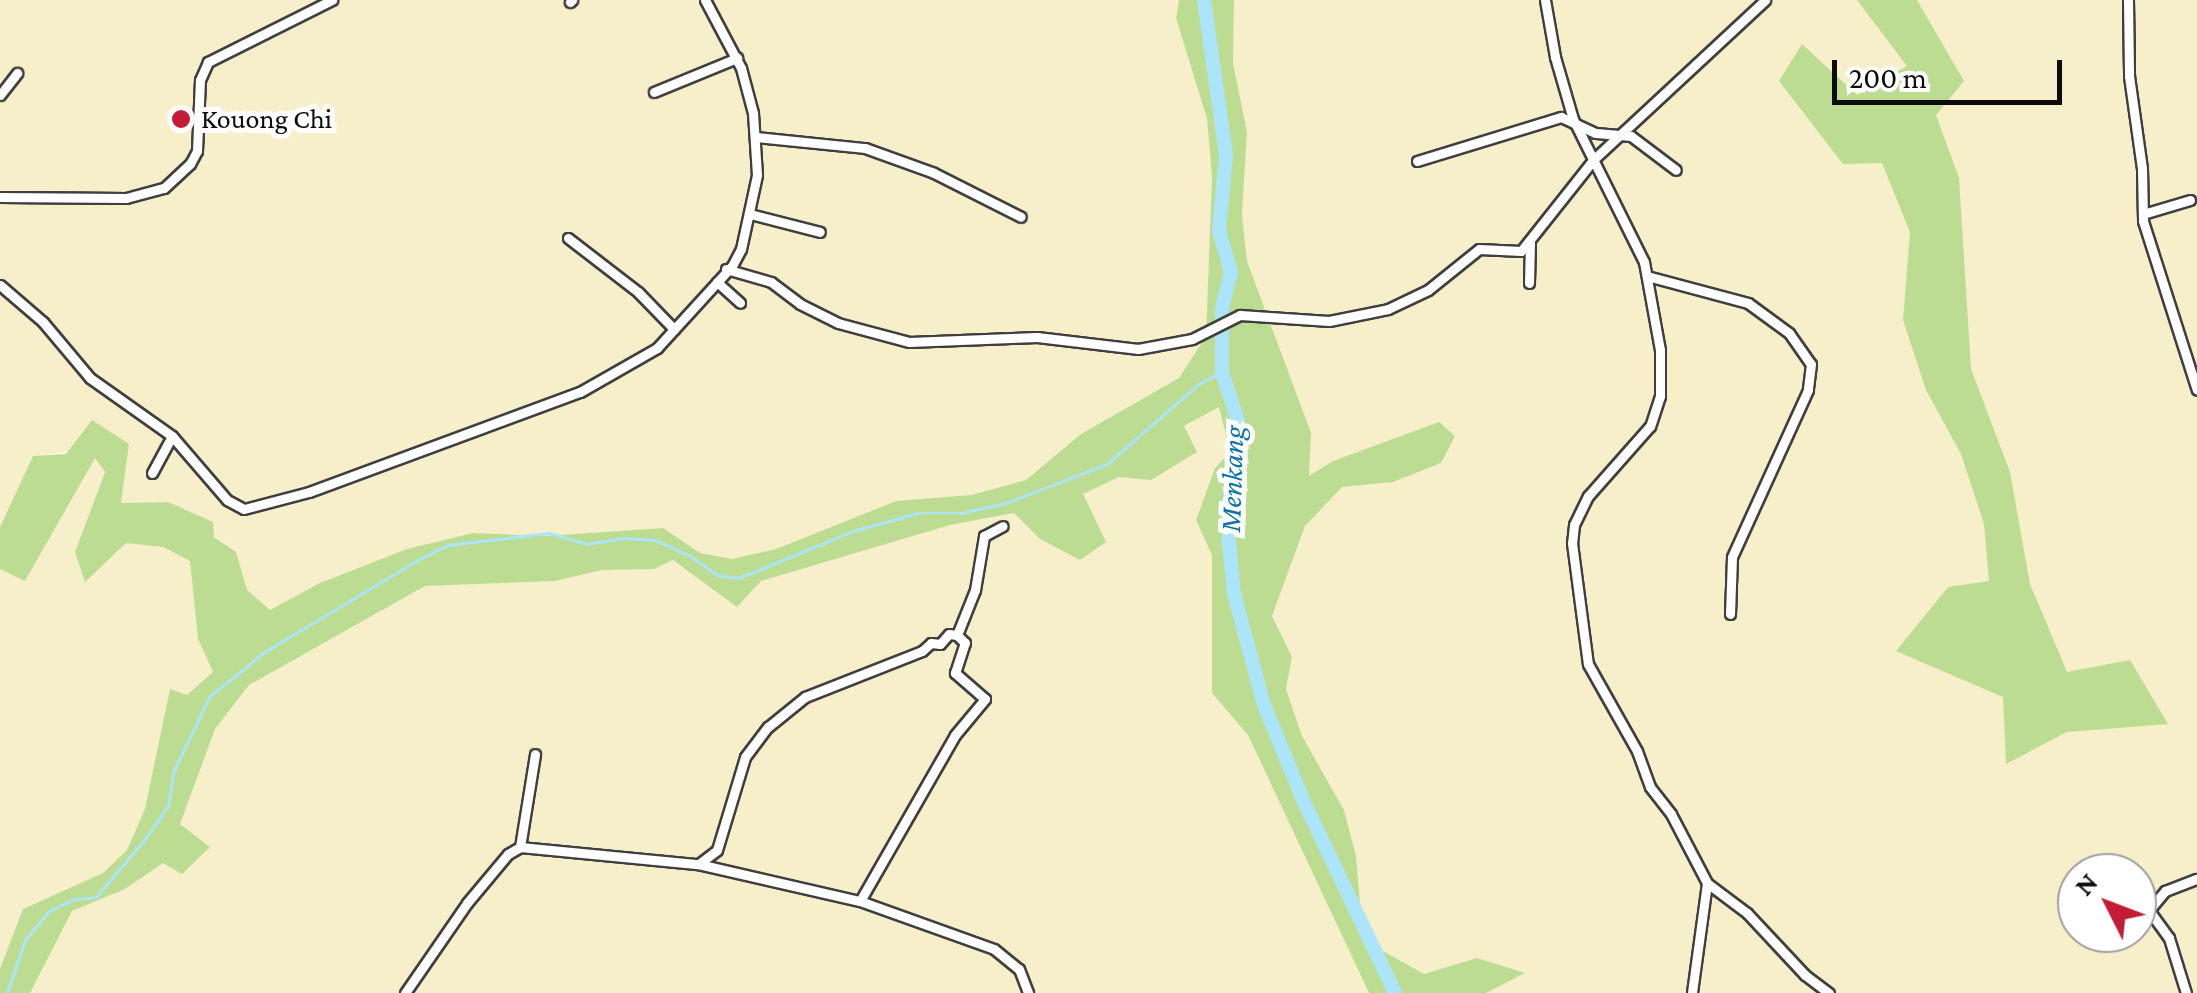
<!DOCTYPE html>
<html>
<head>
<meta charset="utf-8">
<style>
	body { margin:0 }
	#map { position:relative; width:2197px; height:993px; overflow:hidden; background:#fff9eb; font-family:"Crimson Pro",serif }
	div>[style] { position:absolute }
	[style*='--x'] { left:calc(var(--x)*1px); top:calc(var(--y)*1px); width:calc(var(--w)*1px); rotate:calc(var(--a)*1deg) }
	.farmland>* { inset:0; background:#f7eeca }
	.forest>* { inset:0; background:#bcdd91 }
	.stream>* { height:2.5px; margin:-1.25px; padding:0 1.25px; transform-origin:1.25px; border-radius:1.25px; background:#ace5fa }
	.river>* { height:14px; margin:-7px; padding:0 7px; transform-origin:7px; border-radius:7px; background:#ace5fa }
	.roads { filter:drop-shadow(2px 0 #3f3f3f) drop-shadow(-2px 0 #3f3f3f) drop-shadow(0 2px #3f3f3f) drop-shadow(0 -2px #3f3f3f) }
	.minor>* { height:9px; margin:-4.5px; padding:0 4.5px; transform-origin:4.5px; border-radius:4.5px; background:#fff }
	.dots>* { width:28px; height:28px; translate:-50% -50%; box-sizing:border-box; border:5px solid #fff; border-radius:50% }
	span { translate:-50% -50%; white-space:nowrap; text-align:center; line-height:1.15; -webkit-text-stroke:10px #fff; paint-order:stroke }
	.poi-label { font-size:28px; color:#0c0c0c }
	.left { translate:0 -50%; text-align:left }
	.water-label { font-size:30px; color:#0e74a5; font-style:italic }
	.north { position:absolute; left:2057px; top:853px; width:100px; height:100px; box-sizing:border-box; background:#fff; border:2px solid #9e9e9e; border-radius:50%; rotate:312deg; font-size:28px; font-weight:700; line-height:40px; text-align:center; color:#0c0c0c }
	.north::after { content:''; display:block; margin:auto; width:35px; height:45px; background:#c41c37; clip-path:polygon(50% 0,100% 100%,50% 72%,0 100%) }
	.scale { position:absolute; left:1832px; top:60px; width:230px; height:45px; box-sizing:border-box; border:5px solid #0c0c0c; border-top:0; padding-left:12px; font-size:30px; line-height:35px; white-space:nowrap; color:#0c0c0c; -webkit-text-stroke:8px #fff; paint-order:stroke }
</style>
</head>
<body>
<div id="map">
	<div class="farmland">
		<div style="clip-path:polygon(0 0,1179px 0,1176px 18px,1207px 119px,1212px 176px,1206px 336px,1179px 378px,1081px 434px,1026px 480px,971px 495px,896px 501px,776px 549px,732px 559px,700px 554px,662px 528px,544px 536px,473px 533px,407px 549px,320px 583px,270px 610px,247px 591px,236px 552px,168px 502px,121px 503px,129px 444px,33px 456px,0 527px)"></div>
		<div style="clip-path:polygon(evenodd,1234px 0,2197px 0,2197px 993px,1486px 993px,1524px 973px,1477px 958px,1424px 974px,1376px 947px,1361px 915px,1356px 856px,1344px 810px,1302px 736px,1286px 688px,1292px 657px,1272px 616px,1305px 526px,1342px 487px,1393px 482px,1455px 436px,1438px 423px,1333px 461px,1309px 477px,1275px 335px,1247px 261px,1242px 214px,1247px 132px,1233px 63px,1234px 0,2077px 873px,2137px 873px,2137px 933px,2077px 933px,2077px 873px)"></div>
		<div style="clip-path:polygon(1219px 407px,1230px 452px,1215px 468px,1196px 520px,1212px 554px,1212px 693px,1248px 735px,1369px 993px,30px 993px,72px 911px,125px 889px,163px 862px,210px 846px,179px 824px,215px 729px,249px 685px,425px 586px,555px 581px,602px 570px,654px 569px,673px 560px,737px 607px,761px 581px,950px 525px,1015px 513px,1040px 539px,1083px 494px,1119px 477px,1151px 479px,1196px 452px,1184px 426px)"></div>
		<div style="clip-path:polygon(94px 457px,105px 471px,75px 552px,86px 581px,126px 542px,163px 547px,190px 561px,198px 639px,213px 673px,187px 695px,170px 690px,145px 809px,127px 850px,103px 873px,23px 909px,0 969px,0 569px,26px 580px)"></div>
	</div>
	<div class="forest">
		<div style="clip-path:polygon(1179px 0,1234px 0,1233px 63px,1247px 132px,1242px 214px,1247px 261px,1311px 433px,1309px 476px,1333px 461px,1439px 422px,1455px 436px,1441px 463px,1393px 482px,1342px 487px,1305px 526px,1272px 616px,1292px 657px,1286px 689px,1302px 736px,1344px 810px,1356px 856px,1361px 915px,1376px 947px,1424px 974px,1477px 958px,1525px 973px,1486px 993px,1369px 993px,1248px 735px,1212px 693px,1212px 555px,1196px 520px,1215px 468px,1230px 452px,1219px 407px,1184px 426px,1197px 452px,1151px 480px,1119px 477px,1083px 494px,1106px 542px,1080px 560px,1040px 539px,1014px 513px,950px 525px,761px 581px,737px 607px,673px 560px,654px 569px,602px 570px,555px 581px,425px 586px,249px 685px,215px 729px,180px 824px,210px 847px,182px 874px,163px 863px,125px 889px,72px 911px,30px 993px,0 993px,0 969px,23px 909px,103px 873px,127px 850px,145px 809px,170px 689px,187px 695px,213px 672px,198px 639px,190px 561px,163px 547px,126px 543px,85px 582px,75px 552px,105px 472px,95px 458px,25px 581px,0 569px,0 527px,33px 456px,66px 454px,92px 420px,129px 444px,121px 503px,168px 502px,213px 522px,214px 537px,236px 552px,247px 590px,270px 610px,320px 583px,407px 549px,473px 533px,544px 536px,663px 528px,700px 553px,732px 559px,776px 549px,896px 501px,971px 495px,1026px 480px,1081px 434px,1179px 378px,1206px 336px,1212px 176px,1207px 119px,1176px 18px)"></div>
		<div style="clip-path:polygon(1857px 0,1917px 0,1964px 81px,1936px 115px,1959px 178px,1971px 369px,2010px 472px,2030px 584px,2067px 672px,2130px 660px,2168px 724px,2067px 732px,2006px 764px,2003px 697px,1896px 651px,1948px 587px,1989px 581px,1984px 524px,1961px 454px,1926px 390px,1903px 320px,1910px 232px,1882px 163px,1843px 164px,1779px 81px,1802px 44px,1857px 95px,1907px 66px)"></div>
	</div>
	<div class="stream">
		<div style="--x:7;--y:993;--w:56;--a:-71.2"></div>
		<div style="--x:25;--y:940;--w:38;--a:-50"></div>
		<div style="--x:49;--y:911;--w:29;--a:-25"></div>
		<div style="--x:75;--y:899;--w:21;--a:-5"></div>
		<div style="--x:96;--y:897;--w:76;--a:-49.8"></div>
		<div style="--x:145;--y:839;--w:40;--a:-55.1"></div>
		<div style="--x:168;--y:806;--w:36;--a:-81"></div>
		<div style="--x:174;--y:770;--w:82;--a:-64.1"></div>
		<div style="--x:210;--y:696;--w:72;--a:-38.8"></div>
		<div style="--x:266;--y:651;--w:177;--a:-30.9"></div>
		<div style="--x:418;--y:560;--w:34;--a:-27"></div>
		<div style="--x:448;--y:545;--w:102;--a:-6.8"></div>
		<div style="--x:549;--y:533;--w:40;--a:16"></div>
		<div style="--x:587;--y:544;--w:39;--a:-9"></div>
		<div style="--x:626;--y:538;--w:29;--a:4"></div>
		<div style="--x:655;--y:540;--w:39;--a:24"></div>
		<div style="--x:691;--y:556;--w:32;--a:36"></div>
		<div style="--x:717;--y:575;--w:22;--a:8"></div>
		<div style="--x:739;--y:578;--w:123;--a:-22.4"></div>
		<div style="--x:853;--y:531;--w:67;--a:-15.5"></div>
		<div style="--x:918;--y:513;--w:43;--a:0"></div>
		<div style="--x:961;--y:513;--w:46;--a:-12.5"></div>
		<div style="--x:1006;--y:503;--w:108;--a:-21.1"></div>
		<div style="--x:1107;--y:464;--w:123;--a:-41.1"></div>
		<div style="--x:1200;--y:383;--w:25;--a:-27"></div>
	</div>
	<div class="river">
		<div style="--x:1204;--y:0;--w:156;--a:81.9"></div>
		<div style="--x:1226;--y:154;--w:77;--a:95.2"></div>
		<div style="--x:1219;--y:231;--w:43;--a:73.7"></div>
		<div style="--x:1231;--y:272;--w:38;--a:104"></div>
		<div style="--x:1222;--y:309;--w:63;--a:90"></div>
		<div style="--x:1222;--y:372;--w:52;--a:71.9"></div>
		<div style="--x:1238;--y:421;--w:101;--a:96.3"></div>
		<div style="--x:1227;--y:521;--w:73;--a:84.5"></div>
		<div style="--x:1234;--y:594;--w:115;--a:74.9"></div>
		<div style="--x:1264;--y:705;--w:105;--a:67.6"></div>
		<div style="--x:1304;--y:802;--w:212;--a:64.5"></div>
	</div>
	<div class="roads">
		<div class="minor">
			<div style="--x:1545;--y:0;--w:58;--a:80"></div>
			<div style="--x:1555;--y:57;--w:65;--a:73.8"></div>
			<div style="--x:1573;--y:119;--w:160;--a:63.6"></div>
			<div style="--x:1644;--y:262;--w:89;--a:79.7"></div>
			<div style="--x:1660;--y:350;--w:46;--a:90"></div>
			<div style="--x:1660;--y:396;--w:32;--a:108"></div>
			<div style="--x:1650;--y:426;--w:94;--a:131.5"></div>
			<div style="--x:1588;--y:496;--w:32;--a:116"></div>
			<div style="--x:1574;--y:525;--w:18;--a:96"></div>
			<div style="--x:1572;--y:543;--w:122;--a:82.5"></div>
			<div style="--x:1588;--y:664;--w:100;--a:60.6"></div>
			<div style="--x:1637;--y:751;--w:38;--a:70"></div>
			<div style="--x:1650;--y:787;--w:34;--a:52"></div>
			<div style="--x:1671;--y:814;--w:78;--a:62.4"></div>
			<div style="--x:1707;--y:883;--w:111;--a:97.8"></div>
			<div style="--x:2128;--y:0;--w:76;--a:89.2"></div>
			<div style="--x:2129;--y:76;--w:93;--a:82"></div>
			<div style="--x:2142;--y:168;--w:53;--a:88.9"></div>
			<div style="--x:2143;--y:221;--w:177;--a:72.3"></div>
			<div style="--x:570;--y:2;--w:3;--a:-45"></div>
			<div style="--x:654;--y:92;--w:90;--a:-22.3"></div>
			<div style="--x:0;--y:95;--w:28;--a:-52"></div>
			<div style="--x:756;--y:137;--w:110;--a:5.8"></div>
			<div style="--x:865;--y:148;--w:73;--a:19.9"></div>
			<div style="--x:934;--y:173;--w:97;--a:26.8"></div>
			<div style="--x:1417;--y:161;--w:151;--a:-17"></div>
			<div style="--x:1561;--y:117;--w:38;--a:25"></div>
			<div style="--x:1596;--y:133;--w:35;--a:5"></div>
			<div style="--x:1631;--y:136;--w:56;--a:37.1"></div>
			<div style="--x:0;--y:197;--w:126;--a:0.5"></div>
			<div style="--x:126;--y:198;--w:39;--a:-15"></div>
			<div style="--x:164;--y:188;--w:35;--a:-43"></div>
			<div style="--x:190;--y:164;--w:15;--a:-62"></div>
			<div style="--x:197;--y:151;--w:71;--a:-87.6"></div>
			<div style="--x:200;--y:80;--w:20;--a:-66"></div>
			<div style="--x:208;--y:62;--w:139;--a:-26.6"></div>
			<div style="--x:750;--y:214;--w:72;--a:14.4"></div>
			<div style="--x:2143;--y:214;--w:49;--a:-16.6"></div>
			<div style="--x:568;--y:238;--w:88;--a:37.6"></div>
			<div style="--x:638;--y:292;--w:52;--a:45.8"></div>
			<div style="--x:726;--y:269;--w:47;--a:16.1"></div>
			<div style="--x:771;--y:282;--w:36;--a:37"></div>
			<div style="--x:800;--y:304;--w:42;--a:26.6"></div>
			<div style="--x:838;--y:323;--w:73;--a:15"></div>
			<div style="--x:909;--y:342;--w:128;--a:-2.2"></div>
			<div style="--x:1037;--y:337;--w:102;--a:6.8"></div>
			<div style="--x:1138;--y:349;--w:55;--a:-10.5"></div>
			<div style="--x:1192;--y:339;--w:54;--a:-26.6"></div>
			<div style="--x:1240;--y:315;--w:89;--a:3.9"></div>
			<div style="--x:1329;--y:321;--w:60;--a:-11.5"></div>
			<div style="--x:1388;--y:309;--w:44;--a:-25.4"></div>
			<div style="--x:1428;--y:290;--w:65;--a:-38.8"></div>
			<div style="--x:1479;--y:249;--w:42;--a:2.7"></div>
			<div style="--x:1521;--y:251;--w:116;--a:-51.6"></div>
			<div style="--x:1593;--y:160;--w:235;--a:-42.9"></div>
			<div style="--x:1647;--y:276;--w:105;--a:15"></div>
			<div style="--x:1748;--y:303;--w:51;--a:36.2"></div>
			<div style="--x:1789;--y:333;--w:38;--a:55"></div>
			<div style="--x:1811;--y:364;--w:26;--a:97"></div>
			<div style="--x:1808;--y:390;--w:183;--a:114.5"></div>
			<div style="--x:1732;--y:557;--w:57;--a:92"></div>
			<div style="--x:717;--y:282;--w:31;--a:42"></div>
			<div style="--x:1529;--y:283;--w:41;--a:-88.6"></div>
			<div style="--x:0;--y:285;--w:57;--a:40.7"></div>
			<div style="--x:43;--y:322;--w:73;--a:50"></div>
			<div style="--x:90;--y:378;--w:100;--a:35.3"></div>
			<div style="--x:172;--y:436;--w:84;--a:49.3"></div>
			<div style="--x:227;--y:500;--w:19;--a:28"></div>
			<div style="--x:244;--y:509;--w:67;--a:-14.7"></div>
			<div style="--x:309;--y:492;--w:289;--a:-20.3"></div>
			<div style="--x:580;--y:392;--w:89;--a:-29.7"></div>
			<div style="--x:657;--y:348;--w:111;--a:-47.6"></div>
			<div style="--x:732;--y:266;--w:19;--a:-62"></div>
			<div style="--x:741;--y:249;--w:76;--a:-77.8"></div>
			<div style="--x:757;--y:175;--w:62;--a:-93.7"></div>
			<div style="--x:753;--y:113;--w:47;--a:-104.9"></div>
			<div style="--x:741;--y:68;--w:77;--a:-117.9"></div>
			<div style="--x:152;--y:473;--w:42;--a:-61.6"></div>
			<div style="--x:520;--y:847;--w:94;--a:-80.8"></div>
			<div style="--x:700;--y:863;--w:21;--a:-37"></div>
			<div style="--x:717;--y:850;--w:97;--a:-73.2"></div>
			<div style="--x:745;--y:757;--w:38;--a:-53"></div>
			<div style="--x:768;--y:727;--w:48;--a:-39"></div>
			<div style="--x:805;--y:697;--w:126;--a:-21.5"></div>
			<div style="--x:922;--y:651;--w:12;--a:-42"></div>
			<div style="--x:931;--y:643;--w:9;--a:6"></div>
			<div style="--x:940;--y:644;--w:13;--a:-48"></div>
			<div style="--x:949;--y:634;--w:8;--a:7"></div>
			<div style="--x:957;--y:635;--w:48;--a:-68.2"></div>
			<div style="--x:975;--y:590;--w:55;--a:-80.5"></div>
			<div style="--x:984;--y:536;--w:21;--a:-28"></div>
			<div style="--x:1707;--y:883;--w:50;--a:36.9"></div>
			<div style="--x:1747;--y:913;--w:85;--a:46.9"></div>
			<div style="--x:1805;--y:975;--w:30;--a:37"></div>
			<div style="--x:860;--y:901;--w:191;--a:-60.2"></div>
			<div style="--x:955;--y:735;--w:47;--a:-50.2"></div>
			<div style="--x:985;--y:699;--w:40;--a:-139"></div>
			<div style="--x:955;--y:673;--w:32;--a:-72"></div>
			<div style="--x:965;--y:643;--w:11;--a:-135"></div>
			<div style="--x:405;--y:993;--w:109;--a:-55.4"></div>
			<div style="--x:467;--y:903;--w:64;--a:-50.1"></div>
			<div style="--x:508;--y:854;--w:14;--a:-30"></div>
			<div style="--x:520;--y:847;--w:179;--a:5.5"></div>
			<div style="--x:698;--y:864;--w:166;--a:12.9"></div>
			<div style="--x:860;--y:901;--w:142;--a:19.7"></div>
			<div style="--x:994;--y:949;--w:32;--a:39"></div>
			<div style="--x:1019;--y:969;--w:26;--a:69"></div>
			<div style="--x:2186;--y:993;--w:58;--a:-107.2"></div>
			<div style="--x:2169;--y:938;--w:34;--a:-126"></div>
			<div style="--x:2149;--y:910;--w:25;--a:-50"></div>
			<div style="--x:2165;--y:891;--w:34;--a:-21"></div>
		</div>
	</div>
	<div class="dots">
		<div style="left:181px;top:119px;background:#c41c37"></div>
	</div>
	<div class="poi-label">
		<span class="left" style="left:201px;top:119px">Kouong Chi</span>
	</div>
	<div class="water-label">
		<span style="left:1232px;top:479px;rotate:-88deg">Menkang</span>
	</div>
	<div class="north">N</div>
	<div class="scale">200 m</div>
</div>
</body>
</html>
